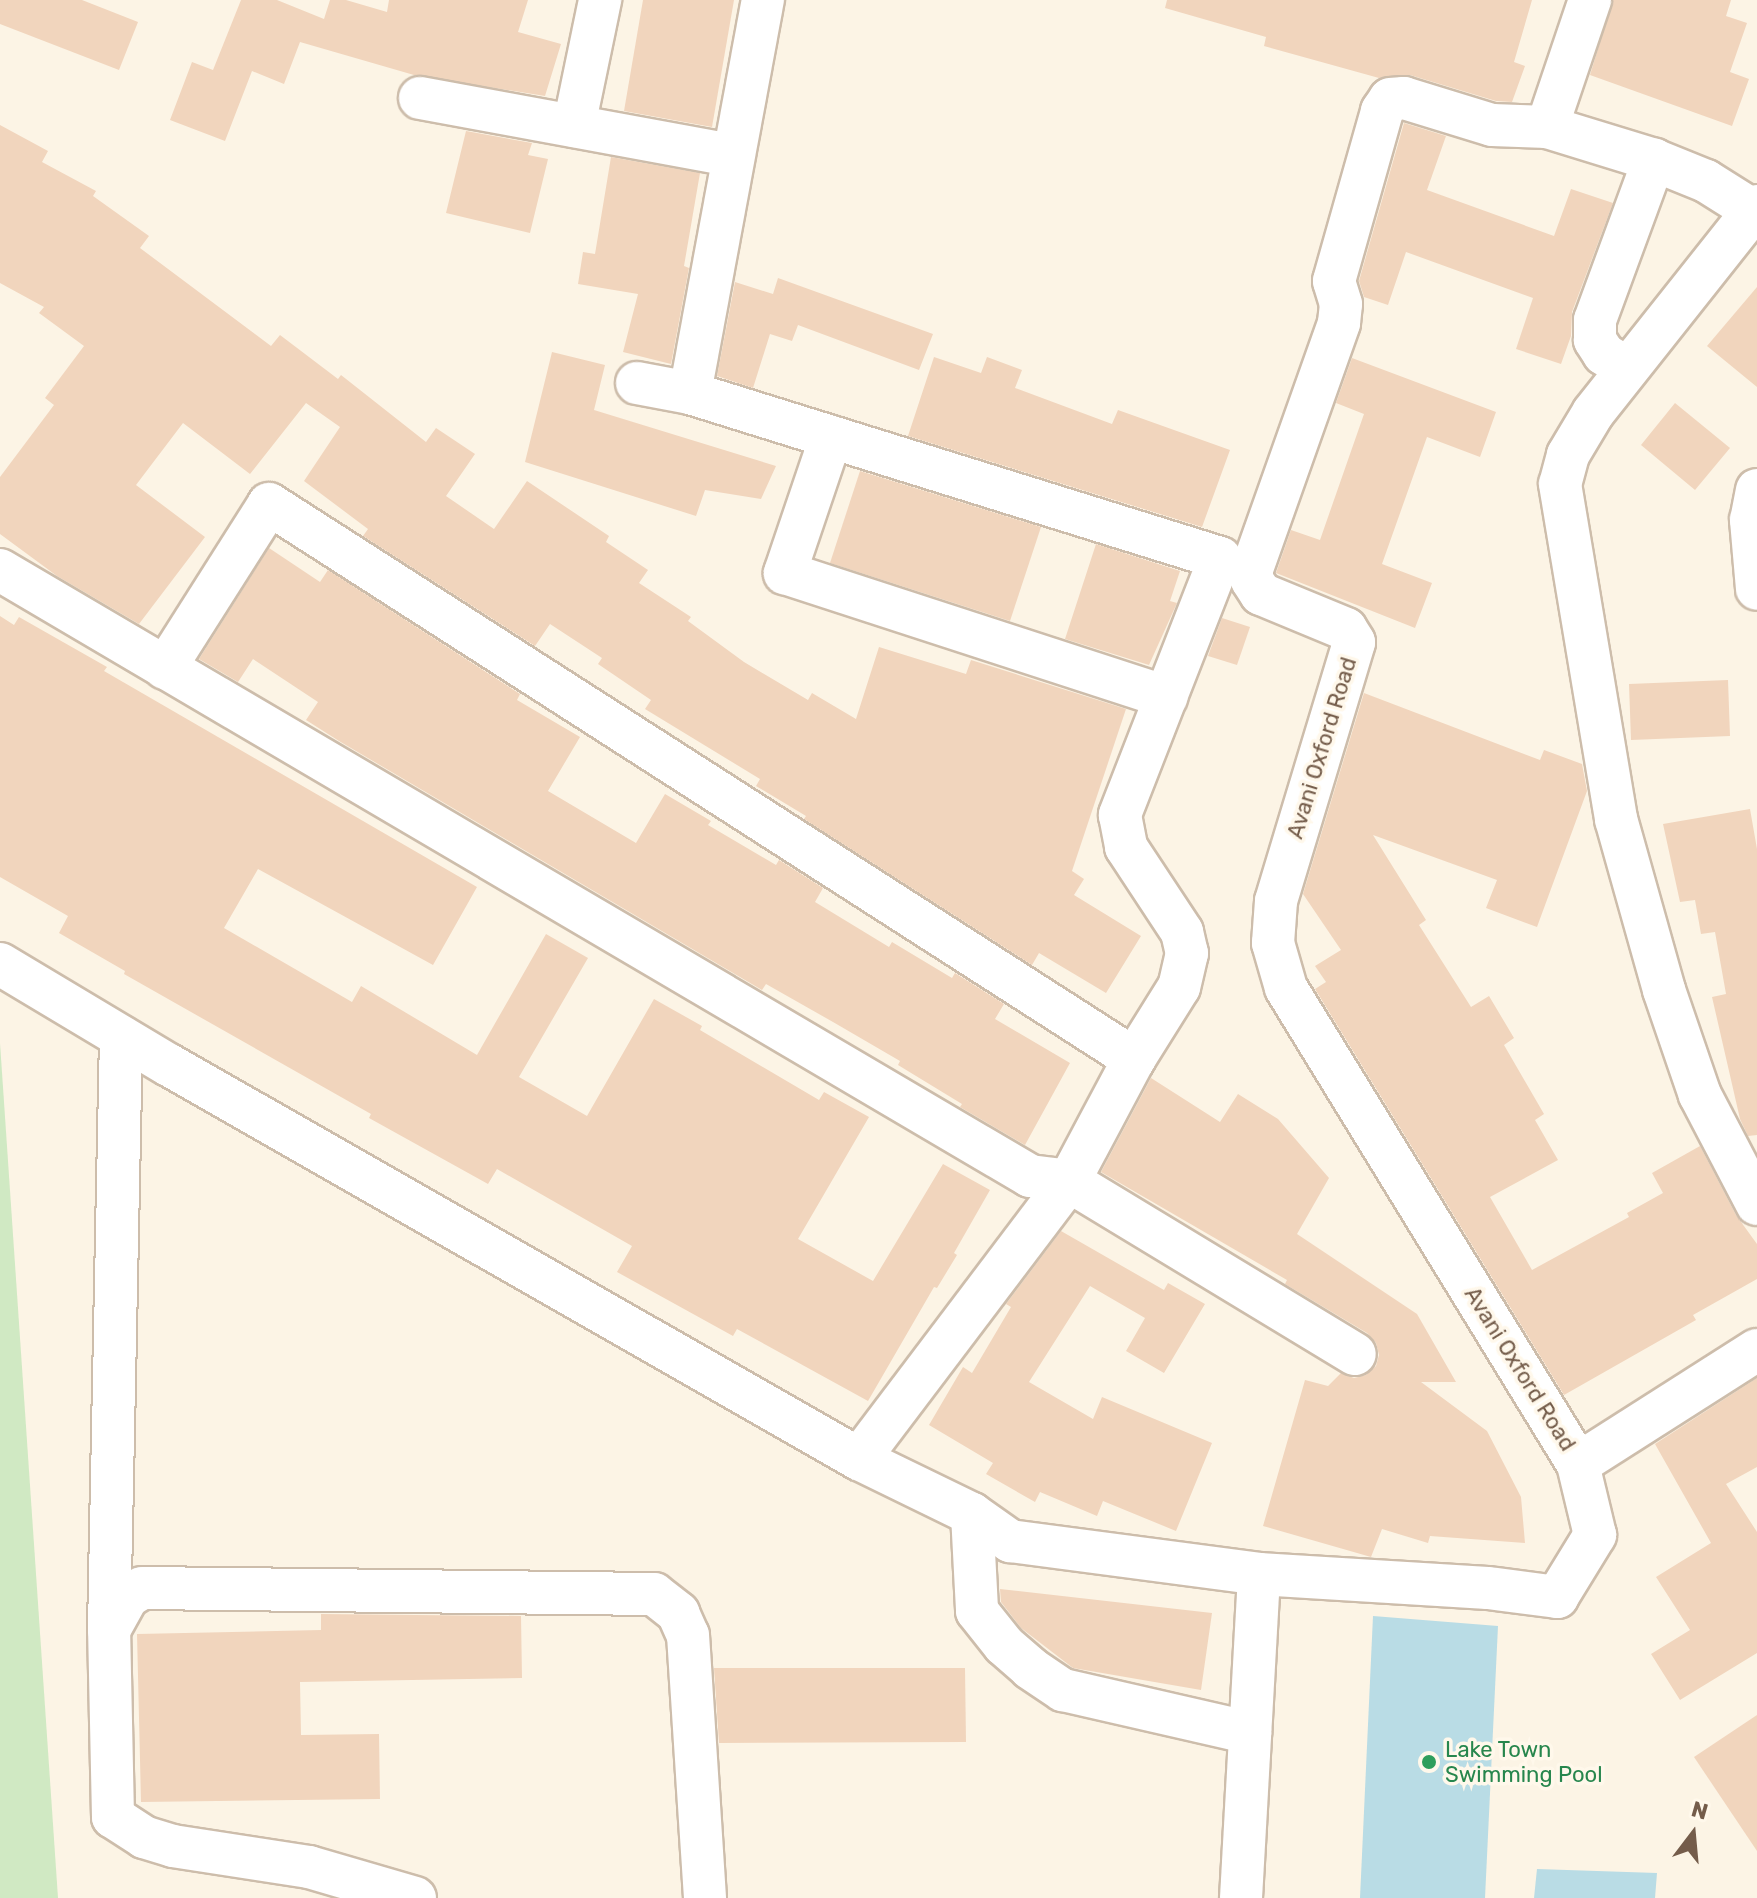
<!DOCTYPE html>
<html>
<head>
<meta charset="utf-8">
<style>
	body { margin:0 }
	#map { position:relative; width:1757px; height:1898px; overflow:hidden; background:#fcf4e5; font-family:Rubik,sans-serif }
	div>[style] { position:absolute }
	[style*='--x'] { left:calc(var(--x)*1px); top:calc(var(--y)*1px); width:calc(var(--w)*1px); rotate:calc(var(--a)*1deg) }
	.green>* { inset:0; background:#d0e9c3 }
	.water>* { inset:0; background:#b9dce5 }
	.building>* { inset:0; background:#f1d5bd }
	.roads { filter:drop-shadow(2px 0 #cdbdab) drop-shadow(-2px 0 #cdbdab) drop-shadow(0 2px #cdbdab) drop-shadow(0 -2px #cdbdab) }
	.minor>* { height:42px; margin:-21px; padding:0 21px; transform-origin:21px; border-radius:21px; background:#fff }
	.dots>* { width:22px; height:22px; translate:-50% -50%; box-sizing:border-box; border:4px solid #fff8eb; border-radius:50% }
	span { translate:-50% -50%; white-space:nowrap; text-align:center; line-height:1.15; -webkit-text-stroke:7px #fff8eb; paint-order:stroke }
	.street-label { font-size:22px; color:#745c4a }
	.leisure-label { font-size:22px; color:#27864d }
	.left { translate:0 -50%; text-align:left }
	.north { position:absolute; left:1653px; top:1794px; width:80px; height:80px; -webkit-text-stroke:6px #fff8eb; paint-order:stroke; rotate:16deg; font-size:22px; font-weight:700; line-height:32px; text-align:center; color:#745c4a }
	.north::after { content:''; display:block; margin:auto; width:28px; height:36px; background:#745c4a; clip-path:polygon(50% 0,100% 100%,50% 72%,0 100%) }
</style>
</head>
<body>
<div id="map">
	<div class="green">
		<div style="clip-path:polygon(0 1043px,58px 1898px,0 1898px)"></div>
	</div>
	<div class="water">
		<div style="clip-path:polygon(1373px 1616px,1498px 1626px,1485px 1898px,1360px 1898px)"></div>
		<div style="clip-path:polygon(1537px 1869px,1657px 1873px,1655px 1898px,1534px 1898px)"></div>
	</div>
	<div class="building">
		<div style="clip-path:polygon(0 0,82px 0,138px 22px,119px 70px,0 24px)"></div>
		<div style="clip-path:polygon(241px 0,277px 0,324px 19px,330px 0,346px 0,387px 12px,389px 0,528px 0,518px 32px,561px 44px,545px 96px,414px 75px,300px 42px,284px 84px,252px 71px,225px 141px,170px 120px,192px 62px,213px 70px)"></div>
		<div style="clip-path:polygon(643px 0,734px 0,712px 127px,624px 111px)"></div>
		<div style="clip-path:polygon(1167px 0,1532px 0,1514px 62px,1525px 66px,1512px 102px,1496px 101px,1410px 75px,1379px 78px,1264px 46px,1266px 37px,1165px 8px)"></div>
		<div style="clip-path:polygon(1613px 0,1731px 0,1726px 16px,1747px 23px,1730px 72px,1749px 79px,1732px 126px,1590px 75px)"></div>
		<div style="clip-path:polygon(1404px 123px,1446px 136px,1427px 190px,1554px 236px,1571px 189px,1613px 203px,1572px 312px,1571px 336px,1561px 364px,1516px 349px,1533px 298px,1406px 252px,1388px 305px,1364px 297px,1359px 281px)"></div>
		<div style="clip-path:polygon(0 125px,48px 151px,42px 162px,96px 191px,93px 196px,149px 236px,140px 248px,271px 346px,280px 335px,338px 379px,341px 375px,426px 442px,436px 428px,475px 454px,446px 496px,494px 529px,527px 481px,609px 536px,606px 542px,648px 570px,639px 583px,691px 617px,688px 621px,744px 662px,808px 700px,812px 693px,856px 719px,879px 647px,966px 674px,971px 660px,1126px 709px,1072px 871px,1084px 879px,1074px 895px,1141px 936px,1106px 993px,1039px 953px,1032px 965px,804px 819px,806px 816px,756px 786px,760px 779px,645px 709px,651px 700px,598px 664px,602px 658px,550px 624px,535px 646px,363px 536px,368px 529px,304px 481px,340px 427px,306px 403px,250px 474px,183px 423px,136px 485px,205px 537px,139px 624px,57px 576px,0 534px,0 477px,54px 405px,45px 398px,84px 346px,39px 313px,44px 307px,0 283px)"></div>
		<div style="clip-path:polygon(466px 131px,532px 143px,528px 155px,548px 159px,530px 233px,446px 213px)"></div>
		<div style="clip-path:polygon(611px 157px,700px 173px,684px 266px,689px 268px,671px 364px,623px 352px,638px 294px,578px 284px,583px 252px,595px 254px)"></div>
		<div style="clip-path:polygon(778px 278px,933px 334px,919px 370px,798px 325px,792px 341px,770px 334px,753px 388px,717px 376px,735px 282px,773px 294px)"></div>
		<div style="clip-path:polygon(1757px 287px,1757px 387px,1707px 346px)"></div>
		<div style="clip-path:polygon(552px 352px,605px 365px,594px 410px,776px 466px,761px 499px,705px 490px,696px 516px,525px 462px)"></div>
		<div style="clip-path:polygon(934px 357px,981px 373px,987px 357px,1022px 370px,1015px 388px,1112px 424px,1118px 410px,1230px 450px,1202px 527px,908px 436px)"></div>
		<div style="clip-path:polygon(1352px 358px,1496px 412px,1480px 457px,1427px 437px,1382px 564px,1432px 583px,1415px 628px,1276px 573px,1291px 530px,1320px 540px,1364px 414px,1336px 403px)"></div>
		<div style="clip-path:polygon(1675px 403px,1730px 448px,1695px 490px,1641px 445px)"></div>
		<div style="clip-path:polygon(860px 471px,1041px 527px,1010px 621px,830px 563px)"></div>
		<div style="clip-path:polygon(1096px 544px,1180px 571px,1170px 601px,1177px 603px,1149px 665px,1065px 639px)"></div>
		<div style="clip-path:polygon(269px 548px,320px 582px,328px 570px,520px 694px,517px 700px,580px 737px,548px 791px,636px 843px,665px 794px,711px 821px,708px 825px,776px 865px,779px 860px,823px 888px,815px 902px,889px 947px,892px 942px,952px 978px,955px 973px,1004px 1004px,995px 1019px,1070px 1063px,1025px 1145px,960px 1107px,962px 1104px,898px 1065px,900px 1061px,833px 1022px,766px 984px,762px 990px,339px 741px,306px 720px,318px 702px,253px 659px,238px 682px,199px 659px)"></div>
		<div style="clip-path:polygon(0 616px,14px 625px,19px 617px,107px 667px,104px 671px,477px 887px,433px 965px,258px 869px,224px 928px,352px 1002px,361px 986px,477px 1055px,546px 934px,588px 958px,519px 1077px,587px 1116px,654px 999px,702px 1026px,700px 1030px,819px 1100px,824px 1092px,869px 1117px,798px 1239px,873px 1281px,943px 1164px,990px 1190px,954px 1253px,957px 1255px,937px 1288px,934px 1287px,868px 1401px,737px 1329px,733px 1336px,617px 1272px,632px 1246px,497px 1169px,488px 1184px,369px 1118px,371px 1114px,124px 974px,125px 971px,59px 933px,68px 916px,0 877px)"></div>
		<div style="clip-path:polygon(1222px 618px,1250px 627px,1237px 665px,1208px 656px)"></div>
		<div style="clip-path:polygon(1728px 680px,1730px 736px,1631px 740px,1629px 684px)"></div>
		<div style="clip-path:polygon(1364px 693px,1540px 760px,1544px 750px,1582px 764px,1587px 791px,1537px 927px,1486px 908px,1497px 880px,1373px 835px,1426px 920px,1419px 925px,1471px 1007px,1489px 996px,1514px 1038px,1504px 1045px,1544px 1114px,1535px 1120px,1558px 1160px,1490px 1197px,1532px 1270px,1629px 1217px,1627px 1213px,1663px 1193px,1652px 1173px,1700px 1146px,1736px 1215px,1757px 1244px,1757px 1279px,1693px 1315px,1696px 1320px,1564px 1395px,1315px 989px,1326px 982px,1315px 966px,1341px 950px,1303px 894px)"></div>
		<div style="clip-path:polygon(1750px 809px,1757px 849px,1757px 1135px,1748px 1136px,1740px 1119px,1712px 997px,1726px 994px,1715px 932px,1701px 934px,1695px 900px,1680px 902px,1663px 824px)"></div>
		<div style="clip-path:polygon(1151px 1078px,1220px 1122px,1238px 1094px,1278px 1119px,1329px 1178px,1297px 1234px,1417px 1314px,1456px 1382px,1421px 1382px,1487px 1431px,1521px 1497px,1525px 1543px,1430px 1536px,1428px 1543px,1382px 1529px,1371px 1557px,1263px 1526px,1305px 1380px,1328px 1386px,1341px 1373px,1354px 1378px,1366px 1375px,1376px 1366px,1379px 1355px,1376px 1343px,1367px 1333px,1285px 1284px,1287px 1280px,1101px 1172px)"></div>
		<div style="clip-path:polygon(1061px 1231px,1164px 1290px,1168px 1283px,1205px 1304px,1164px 1373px,1126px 1351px,1145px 1318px,1090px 1286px,1029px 1382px,1093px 1419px,1102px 1397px,1212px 1443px,1176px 1531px,1103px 1501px,1097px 1516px,1040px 1492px,1035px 1502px,986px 1474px,993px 1463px,929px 1425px,963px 1367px,972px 1373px,1011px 1307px,1006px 1304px)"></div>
		<div style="clip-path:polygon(1757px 1378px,1757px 1467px,1726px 1484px,1757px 1532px,1757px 1653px,1680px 1700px,1651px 1654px,1690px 1630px,1656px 1577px,1711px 1543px,1655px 1444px)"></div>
		<div style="clip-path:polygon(1000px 1589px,1212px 1613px,1201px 1690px,1073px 1668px,1021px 1628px,1001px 1602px)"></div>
		<div style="clip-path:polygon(321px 1614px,521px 1616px,522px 1678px,300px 1682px,301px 1735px,379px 1734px,380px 1799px,141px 1802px,137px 1634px,321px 1630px)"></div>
		<div style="clip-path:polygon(714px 1668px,965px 1668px,966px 1742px,719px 1743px)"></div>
		<div style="clip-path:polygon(1757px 1715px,1757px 1851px,1694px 1757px)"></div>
	</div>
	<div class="roads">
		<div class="minor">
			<div style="--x:420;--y:98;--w:317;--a:10.4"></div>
			<div style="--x:574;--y:126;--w:129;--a:-78.3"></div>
			<div style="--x:1547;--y:127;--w:112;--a:17.1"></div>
			<div style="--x:1654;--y:160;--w:56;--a:22"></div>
			<div style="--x:1706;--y:181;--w:54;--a:32.2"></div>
			<div style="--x:1757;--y:206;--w:264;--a:128.4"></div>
			<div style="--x:1593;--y:413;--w:49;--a:120.8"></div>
			<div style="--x:1568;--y:455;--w:30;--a:105"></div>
			<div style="--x:1560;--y:484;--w:340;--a:80.5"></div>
			<div style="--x:1616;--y:819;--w:178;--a:74.3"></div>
			<div style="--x:1664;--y:990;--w:111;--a:71.1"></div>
			<div style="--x:1700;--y:1095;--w:123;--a:62.4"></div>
			<div style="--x:1627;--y:368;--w:27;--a:-149"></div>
			<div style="--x:1604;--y:354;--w:17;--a:-123"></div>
			<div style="--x:1595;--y:340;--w:20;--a:-90"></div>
			<div style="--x:1595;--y:320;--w:171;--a:-69.8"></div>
			<div style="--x:637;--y:383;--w:54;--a:10.7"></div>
			<div style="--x:690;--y:393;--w:555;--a:17.29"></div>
			<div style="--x:1220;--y:558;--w:276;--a:111.3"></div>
			<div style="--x:1120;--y:815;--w:33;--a:79"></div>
			<div style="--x:1126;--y:847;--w:102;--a:56.6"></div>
			<div style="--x:1182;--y:932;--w:22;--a:77"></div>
			<div style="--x:1187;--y:953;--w:35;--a:103"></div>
			<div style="--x:1179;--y:987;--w:85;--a:122"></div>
			<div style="--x:1134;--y:1059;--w:138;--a:118"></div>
			<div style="--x:1069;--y:1181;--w:348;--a:127.1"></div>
			<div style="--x:690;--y:393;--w:400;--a:-79.5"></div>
			<div style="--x:831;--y:437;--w:144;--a:108.7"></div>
			<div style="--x:785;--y:573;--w:401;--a:18"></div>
			<div style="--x:1757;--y:490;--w:31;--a:101"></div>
			<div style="--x:1751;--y:520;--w:69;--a:85"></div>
			<div style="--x:0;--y:570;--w:1195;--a:30.47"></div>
			<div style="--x:1030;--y:1176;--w:39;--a:7"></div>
			<div style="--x:1069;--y:1181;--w:334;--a:31.2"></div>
			<div style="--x:165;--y:668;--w:194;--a:-57.6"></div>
			<div style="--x:269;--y:504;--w:1028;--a:32.68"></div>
			<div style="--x:0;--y:964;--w:197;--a:30.9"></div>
			<div style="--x:169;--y:1065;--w:795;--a:29.73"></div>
			<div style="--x:859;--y:1459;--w:126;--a:26"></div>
			<div style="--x:972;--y:1514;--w:47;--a:35.4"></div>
			<div style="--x:1010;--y:1541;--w:251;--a:7.5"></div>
			<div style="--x:1259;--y:1574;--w:229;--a:3.5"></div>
			<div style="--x:1488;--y:1588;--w:70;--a:7.4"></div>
			<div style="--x:1557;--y:1597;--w:73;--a:-58.5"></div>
			<div style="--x:1595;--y:1535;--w:73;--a:-103.5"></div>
			<div style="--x:1578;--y:1464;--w:558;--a:-121.53"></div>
			<div style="--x:1286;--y:988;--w:47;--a:-106.1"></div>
			<div style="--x:1273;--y:943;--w:42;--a:-85.9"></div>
			<div style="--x:1276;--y:901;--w:270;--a:-73.2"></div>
			<div style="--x:1354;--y:642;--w:15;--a:-122"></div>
			<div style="--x:1346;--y:629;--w:92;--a:-157.6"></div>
			<div style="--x:1261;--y:594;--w:17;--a:-123"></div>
			<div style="--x:1252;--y:580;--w:11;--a:-90"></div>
			<div style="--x:1252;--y:569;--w:261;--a:-70.5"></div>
			<div style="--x:1339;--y:323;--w:19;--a:-84"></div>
			<div style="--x:1341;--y:304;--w:24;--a:-107"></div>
			<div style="--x:1334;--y:281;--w:177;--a:-74.2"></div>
			<div style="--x:1382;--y:111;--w:14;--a:-56"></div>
			<div style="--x:1390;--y:99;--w:14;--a:-4"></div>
			<div style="--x:1404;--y:98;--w:92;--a:17.1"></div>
			<div style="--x:1492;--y:125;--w:55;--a:2.1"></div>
			<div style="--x:1547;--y:127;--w:134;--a:-71.3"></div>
			<div style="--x:1578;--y:1464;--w:212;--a:-32.5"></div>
			<div style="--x:972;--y:1514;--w:97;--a:87"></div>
			<div style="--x:977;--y:1611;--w:43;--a:51.5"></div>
			<div style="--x:1004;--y:1645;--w:35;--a:41"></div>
			<div style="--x:1030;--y:1668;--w:40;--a:34"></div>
			<div style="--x:1063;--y:1690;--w:192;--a:12.9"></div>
			<div style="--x:109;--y:1629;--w:592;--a:-88.84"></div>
			<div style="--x:415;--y:1898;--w:110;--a:-163.7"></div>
			<div style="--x:309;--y:1867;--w:138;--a:-171.2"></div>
			<div style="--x:173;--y:1846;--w:30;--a:-163"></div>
			<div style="--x:144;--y:1837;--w:37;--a:-147"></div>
			<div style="--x:113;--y:1817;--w:187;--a:-91.2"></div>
			<div style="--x:109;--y:1630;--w:38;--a:-61"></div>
			<div style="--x:127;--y:1597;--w:17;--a:-31"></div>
			<div style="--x:142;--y:1588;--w:512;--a:0.67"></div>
			<div style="--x:654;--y:1594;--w:31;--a:38"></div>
			<div style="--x:678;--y:1613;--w:24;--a:66"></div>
			<div style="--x:688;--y:1635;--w:264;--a:86.3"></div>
			<div style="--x:1241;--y:1898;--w:324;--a:-86.8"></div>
		</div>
	</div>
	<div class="dots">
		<div style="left:1429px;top:1762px;background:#2e9e5b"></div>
	</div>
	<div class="street-label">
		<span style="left:1322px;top:748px;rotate:-73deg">Avani Oxford Road</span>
		<span style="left:1520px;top:1369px;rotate:58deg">Avani Oxford Road</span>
	</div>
	<div class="leisure-label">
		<span class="left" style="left:1445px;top:1762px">Lake Town<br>Swimming Pool</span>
	</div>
	<div class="north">N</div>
</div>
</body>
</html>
